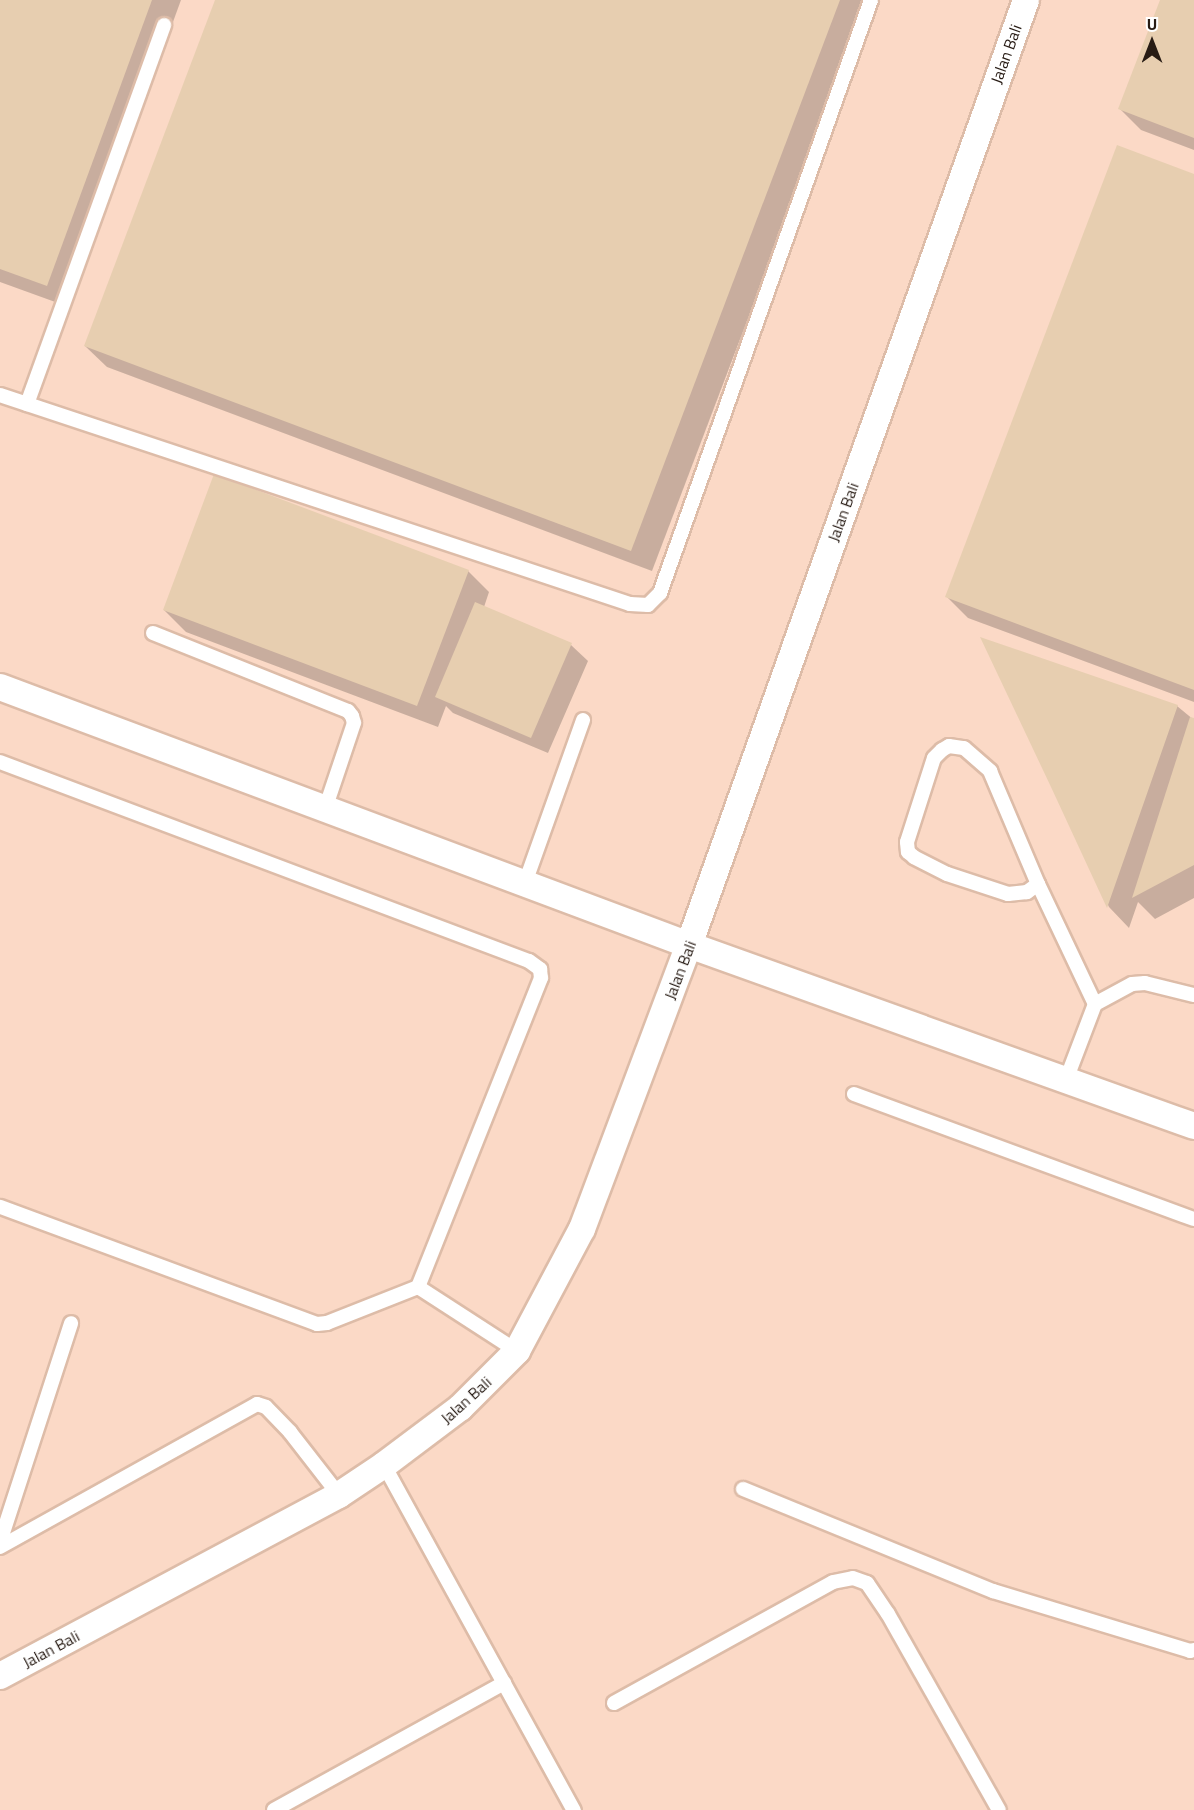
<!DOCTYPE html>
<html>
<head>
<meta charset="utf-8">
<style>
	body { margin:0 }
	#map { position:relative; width:1194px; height:1810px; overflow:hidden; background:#fce7db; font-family:"Titillium Web",sans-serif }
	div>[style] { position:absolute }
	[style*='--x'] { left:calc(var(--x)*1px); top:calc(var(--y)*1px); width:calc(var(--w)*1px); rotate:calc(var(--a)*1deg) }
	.built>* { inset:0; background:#fbd9c6 }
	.shadow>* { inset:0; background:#0003 }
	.building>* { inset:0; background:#e7ceb0 }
	.roads { filter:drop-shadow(2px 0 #ddbca8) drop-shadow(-2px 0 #ddbca8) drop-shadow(0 2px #ddbca8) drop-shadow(0 -2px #ddbca8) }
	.service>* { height:14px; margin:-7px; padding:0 7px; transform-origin:7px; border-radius:7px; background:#fff }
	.minor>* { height:26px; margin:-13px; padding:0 13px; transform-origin:13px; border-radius:13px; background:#fff }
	span { translate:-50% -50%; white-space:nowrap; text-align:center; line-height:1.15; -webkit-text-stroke:4.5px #fff; paint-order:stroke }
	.street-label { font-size:16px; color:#271b14 }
	.north { position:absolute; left:1122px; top:12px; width:60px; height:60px; -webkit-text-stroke:4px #fff; paint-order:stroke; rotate:0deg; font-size:16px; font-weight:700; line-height:24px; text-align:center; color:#271b14 }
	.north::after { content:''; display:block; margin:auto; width:21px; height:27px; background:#271b14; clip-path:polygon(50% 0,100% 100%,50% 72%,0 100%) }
</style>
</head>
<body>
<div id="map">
	<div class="built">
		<div style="clip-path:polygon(0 0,1194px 0,1194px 1810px,0 1810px)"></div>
	</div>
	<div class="shadow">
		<div style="clip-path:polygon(0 0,181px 0,69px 307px,0 282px)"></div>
		<div style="clip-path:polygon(217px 0,869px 0,652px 571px,107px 367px,85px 346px)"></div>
		<div style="clip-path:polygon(1162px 0,1194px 0,1194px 150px,1141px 130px,1120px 109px)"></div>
		<div style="clip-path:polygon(1194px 176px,1194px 702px,968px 618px,947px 597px)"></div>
		<div style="clip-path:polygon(468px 571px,489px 592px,484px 607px,571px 645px,588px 661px,548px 753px,453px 713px,446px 706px,438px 727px,186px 632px,164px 610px)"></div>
		<div style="clip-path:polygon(983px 640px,1177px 706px,1194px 720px,1194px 898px,1155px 919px,1138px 902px,1129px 928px,1109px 907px)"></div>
	</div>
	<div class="building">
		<div style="clip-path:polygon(0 0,152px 0,47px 286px,0 269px)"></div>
		<div style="clip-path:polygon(215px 0,840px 0,631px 551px,84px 346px)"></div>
		<div style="clip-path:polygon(1160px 0,1194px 0,1194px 138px,1118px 109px)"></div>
		<div style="clip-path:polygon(1117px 145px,1194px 174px,1194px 690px,945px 597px)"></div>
		<div style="clip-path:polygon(214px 474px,469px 570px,417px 706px,163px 610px)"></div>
		<div style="clip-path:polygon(475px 602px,572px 643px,531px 738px,435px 697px)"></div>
		<div style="clip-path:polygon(980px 637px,1178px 705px,1107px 908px,1051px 787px)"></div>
		<div style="clip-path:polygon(1190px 717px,1194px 718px,1194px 865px,1132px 898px)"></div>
	</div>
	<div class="roads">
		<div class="service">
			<div style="--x:0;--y:395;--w:664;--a:18.35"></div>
			<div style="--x:630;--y:604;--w:18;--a:3"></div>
			<div style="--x:648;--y:605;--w:17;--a:-45"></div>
			<div style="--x:660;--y:593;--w:629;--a:-70.41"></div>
			<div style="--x:27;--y:404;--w:403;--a:-70.1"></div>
			<div style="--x:153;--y:633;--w:210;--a:21.8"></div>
			<div style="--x:348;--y:711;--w:6;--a:51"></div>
			<div style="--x:352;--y:716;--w:7;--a:74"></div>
			<div style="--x:354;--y:723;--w:91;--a:108.6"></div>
			<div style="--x:0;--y:762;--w:565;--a:20.62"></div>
			<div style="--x:529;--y:961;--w:14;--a:36"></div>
			<div style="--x:540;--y:969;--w:9;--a:84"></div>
			<div style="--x:541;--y:978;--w:333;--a:111.7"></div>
			<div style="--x:418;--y:1287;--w:98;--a:158.4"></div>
			<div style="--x:327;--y:1323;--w:10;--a:174"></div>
			<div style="--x:317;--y:1324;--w:338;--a:-159.7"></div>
			<div style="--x:525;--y:883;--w:173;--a:-70.4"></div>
			<div style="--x:1038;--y:884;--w:14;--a:144"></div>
			<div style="--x:1027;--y:892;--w:19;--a:174"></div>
			<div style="--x:1008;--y:894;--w:64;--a:-161.8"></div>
			<div style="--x:947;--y:874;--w:37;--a:-153"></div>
			<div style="--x:914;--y:857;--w:8;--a:-140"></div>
			<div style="--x:908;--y:852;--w:10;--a:-96"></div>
			<div style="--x:907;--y:842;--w:88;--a:-72.2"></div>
			<div style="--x:934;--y:758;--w:11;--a:-45"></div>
			<div style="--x:942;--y:750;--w:8;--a:-30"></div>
			<div style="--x:949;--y:746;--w:15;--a:8"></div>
			<div style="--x:964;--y:748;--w:35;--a:41"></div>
			<div style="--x:990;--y:771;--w:123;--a:67"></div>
			<div style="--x:1038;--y:884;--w:133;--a:64.6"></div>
			<div style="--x:1066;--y:1080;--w:81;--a:-69.1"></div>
			<div style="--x:1095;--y:1004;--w:42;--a:-28.4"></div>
			<div style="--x:1132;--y:984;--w:13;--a:-4"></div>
			<div style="--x:1145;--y:983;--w:50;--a:13.8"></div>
			<div style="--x:854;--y:1094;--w:362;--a:20.2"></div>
			<div style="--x:418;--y:1287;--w:118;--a:32.9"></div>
			<div style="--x:384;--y:1465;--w:394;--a:61.2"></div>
			<div style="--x:743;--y:1489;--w:270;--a:22.2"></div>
			<div style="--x:993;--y:1591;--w:206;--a:16.9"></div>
			<div style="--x:1190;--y:1651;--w:4;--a:-14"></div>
			<div style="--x:0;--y:1542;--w:230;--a:-72"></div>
			<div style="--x:0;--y:1547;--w:294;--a:-29.1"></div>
			<div style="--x:257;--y:1404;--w:9;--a:18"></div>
			<div style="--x:266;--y:1407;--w:35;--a:46"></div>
			<div style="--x:290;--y:1432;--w:80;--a:52.1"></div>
			<div style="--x:614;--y:1703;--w:250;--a:-28.9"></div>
			<div style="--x:833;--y:1582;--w:20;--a:-11"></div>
			<div style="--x:853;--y:1578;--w:15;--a:20"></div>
			<div style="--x:867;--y:1583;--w:37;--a:56"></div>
			<div style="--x:888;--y:1614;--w:225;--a:60.5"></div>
			<div style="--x:274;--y:1810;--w:263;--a:-28.9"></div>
		</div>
		<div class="minor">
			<div style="--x:0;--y:687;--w:736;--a:20.53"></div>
			<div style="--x:689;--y:945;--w:536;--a:19.72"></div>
			<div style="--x:0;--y:1676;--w:384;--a:-28.1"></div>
			<div style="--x:339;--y:1495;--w:54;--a:-33.7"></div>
			<div style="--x:384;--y:1465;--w:95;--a:-36.9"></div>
			<div style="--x:460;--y:1408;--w:81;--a:-45"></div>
			<div style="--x:517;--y:1351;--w:138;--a:-62"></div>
			<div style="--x:582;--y:1229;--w:303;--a:-69.4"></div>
			<div style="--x:689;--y:945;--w:1003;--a:-70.37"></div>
		</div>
	</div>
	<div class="street-label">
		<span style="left:1006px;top:54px;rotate:-70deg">Jalan Bali</span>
		<span style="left:843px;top:512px;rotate:-70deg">Jalan Bali</span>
		<span style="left:680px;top:970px;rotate:-69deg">Jalan Bali</span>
		<span style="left:466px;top:1400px;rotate:-42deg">Jalan Bali</span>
		<span style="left:51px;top:1649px;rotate:-28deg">Jalan Bali</span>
	</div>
	<div class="north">U</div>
</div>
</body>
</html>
